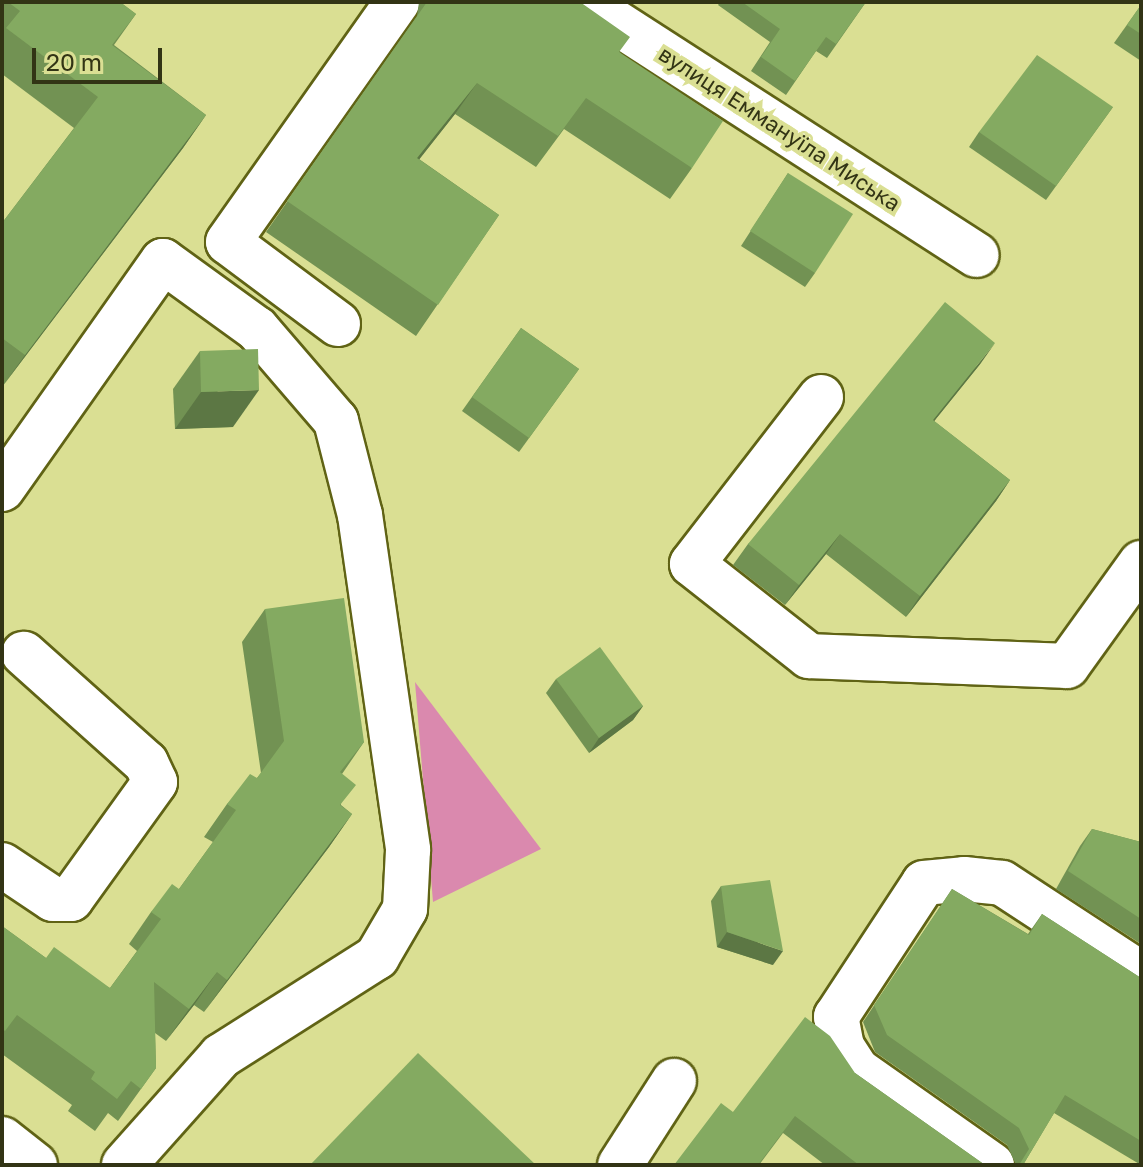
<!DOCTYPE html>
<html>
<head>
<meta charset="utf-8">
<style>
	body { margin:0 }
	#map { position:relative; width:1143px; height:1167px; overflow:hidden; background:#dadf93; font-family:"Golos Text",sans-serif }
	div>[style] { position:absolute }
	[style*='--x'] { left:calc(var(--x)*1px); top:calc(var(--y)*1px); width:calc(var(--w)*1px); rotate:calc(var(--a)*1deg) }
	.forest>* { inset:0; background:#da89ae }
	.roads { filter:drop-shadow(2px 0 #606315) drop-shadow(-2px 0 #606315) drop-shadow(0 2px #606315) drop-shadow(0 -2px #606315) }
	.minor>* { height:44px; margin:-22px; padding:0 22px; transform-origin:22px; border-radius:22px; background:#fff }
	.wall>* { inset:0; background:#729253 }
	.shaded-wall>* { inset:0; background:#5c7744 }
	.building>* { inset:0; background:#84aa61 }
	span { translate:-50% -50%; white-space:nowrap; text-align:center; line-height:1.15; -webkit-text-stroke:8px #dadf93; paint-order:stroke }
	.street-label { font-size:22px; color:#323415 }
	.frame { position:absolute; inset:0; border:4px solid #323415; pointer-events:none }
	.scale { position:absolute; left:32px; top:48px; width:130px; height:36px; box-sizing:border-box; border:4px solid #323415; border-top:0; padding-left:10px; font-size:24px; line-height:28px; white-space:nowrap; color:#323415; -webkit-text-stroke:6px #dadf93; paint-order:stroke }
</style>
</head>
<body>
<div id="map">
	<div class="forest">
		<div style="clip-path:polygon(415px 682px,541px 849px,433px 902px)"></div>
	</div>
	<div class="roads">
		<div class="minor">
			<div style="--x:584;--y:2;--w:467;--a:32.8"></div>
			<div style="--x:338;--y:324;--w:137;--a:-143.3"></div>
			<div style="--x:228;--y:242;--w:294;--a:-54.8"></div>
			<div style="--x:821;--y:397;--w:211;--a:127.7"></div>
			<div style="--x:692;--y:564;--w:149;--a:38.2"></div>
			<div style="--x:809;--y:656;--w:258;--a:2.2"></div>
			<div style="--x:1067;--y:666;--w:127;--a:-54.3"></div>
			<div style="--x:2;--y:489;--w:279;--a:-54.8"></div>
			<div style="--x:163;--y:261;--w:116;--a:35.9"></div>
			<div style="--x:257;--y:329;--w:121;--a:49.3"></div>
			<div style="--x:336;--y:421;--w:97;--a:75.7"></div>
			<div style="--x:360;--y:515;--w:338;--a:81.8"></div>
			<div style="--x:408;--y:850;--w:59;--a:92.9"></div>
			<div style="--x:405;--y:909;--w:56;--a:120.3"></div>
			<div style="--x:377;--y:957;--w:185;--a:147.6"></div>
			<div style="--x:221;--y:1056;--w:146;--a:131.7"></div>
			<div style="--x:2;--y:865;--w:61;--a:33.7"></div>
			<div style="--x:53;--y:899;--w:18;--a:0"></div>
			<div style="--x:71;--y:899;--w:144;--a:-54.3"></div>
			<div style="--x:155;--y:782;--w:21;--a:-115"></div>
			<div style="--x:146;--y:763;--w:164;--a:-138.2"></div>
			<div style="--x:2;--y:1139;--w:42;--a:38.2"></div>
			<div style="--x:620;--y:1165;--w:100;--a:-57.3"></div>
			<div style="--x:992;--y:1165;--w:165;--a:-144.9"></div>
			<div style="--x:857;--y:1070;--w:27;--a:-123"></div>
			<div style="--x:842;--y:1047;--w:31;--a:-101"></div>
			<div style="--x:836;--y:1017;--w:160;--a:-56.7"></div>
			<div style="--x:924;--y:883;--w:40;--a:-5.7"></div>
			<div style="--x:964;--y:879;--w:38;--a:6"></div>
			<div style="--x:1002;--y:883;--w:166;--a:33.2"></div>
		</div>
	</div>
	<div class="wall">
		<div style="clip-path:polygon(2px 2px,120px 2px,136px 14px,114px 45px,206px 115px,183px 148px,2px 387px,2px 223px,74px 128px,2px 74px)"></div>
		<div style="clip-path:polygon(419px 2px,580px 2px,620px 52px,692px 168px,670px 199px,564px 129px,536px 167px,455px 114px,419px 159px,499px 215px,416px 336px,266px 232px,417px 16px)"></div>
		<div style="clip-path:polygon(720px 2px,866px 2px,827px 58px,816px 51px,786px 95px,751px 71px,770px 42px,718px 5px)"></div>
		<div style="clip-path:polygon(1141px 5px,1141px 61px,1114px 43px)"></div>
		<div style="clip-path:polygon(1113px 107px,1046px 200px,969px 147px,979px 132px)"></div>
		<div style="clip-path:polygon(788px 173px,815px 273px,805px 287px,741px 246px)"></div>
		<div style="clip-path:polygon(521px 328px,579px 369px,519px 452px,462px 411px)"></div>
		<div style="clip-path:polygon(200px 351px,233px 427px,175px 429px,173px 389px)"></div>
		<div style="clip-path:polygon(981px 363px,934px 421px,1010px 480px,996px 501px,906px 617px,826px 554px,785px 605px,733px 565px,748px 544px)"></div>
		<div style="clip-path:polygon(265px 609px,364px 742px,342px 774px,341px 805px,352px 814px,329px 847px,204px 1012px,194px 1005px,166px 1041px,155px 1033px,156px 1068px,118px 1121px,108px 1113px,95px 1131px,68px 1111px,72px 1105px,2px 1054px,2px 926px,46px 958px,110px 988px,137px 951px,129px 944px,151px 912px,179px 889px,213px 842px,204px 837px,227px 804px,257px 778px,261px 773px,242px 642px)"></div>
		<div style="clip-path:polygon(556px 679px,643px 706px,633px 720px,589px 753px,546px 693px)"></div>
		<div style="clip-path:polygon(1092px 829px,1141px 842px,1141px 944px,1056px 889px,1080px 846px)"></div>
		<div style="clip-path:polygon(721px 886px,773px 965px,717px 947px,711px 901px)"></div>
		<div style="clip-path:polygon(952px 889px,1028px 934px,1042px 914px,1141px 978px,1141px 1165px,1054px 1113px,1023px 1165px,1016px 1165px,1007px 1145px,875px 1052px,863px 1022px)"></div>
		<div style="clip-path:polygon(855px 1073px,985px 1165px,825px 1165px,783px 1133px,759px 1165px,674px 1165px,733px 1112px)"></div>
	</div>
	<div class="shaded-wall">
		<div style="clip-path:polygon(477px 83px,455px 114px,396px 189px,417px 158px)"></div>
		<div style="clip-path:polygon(206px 115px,183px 148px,2px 387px,25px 355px)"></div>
		<div style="clip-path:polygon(995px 343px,981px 363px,919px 440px,933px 420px)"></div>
		<div style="clip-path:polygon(259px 390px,233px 427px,175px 429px,201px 392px)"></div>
		<div style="clip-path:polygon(1010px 480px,996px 501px,906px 617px,920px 596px)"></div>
		<div style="clip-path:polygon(840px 534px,826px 554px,785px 605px,799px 585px)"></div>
		<div style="clip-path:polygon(643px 706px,633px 720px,589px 753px,599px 738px)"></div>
		<div style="clip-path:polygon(352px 814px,329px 847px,204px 1012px,227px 980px)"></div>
		<div style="clip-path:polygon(727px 932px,783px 951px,773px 965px,717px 947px)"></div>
		<div style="clip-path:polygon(217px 972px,194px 1005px,166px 1041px,189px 1009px)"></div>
	</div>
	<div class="building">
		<div style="clip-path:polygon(8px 2px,120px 2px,136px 14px,112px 45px,206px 115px,25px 355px,2px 338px,2px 223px,98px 97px,6px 28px,20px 11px)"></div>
		<div style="clip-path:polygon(427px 2px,580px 2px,630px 37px,619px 52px,723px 121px,692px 168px,586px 98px,558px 136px,477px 83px,417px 158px,499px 215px,438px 305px,287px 201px)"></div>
		<div style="clip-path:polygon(742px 2px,866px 2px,836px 44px,826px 37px,795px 81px,761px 57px,780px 29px)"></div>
		<div style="clip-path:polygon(1141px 5px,1141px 34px,1127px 25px)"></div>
		<div style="clip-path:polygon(1037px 55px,1113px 107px,1056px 186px,979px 132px)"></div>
		<div style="clip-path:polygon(788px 173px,853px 214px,815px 273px,750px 231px)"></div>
		<div style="clip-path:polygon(945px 302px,995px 343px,933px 420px,1010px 480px,920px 596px,840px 534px,799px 585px,748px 544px)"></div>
		<div style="clip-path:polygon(521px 328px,579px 369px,529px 438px,472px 397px)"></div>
		<div style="clip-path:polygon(258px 349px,259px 390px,201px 392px,200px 351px)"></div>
		<div style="clip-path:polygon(344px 598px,364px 742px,340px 772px,356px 785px,340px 805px,352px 814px,227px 980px,217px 972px,189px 1009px,154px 982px,156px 1068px,141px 1089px,131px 1081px,117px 1099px,91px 1079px,95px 1072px,17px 1015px,5px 1031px,2px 1028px,2px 926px,46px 958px,54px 947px,110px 988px,161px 919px,151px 912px,172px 884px,179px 889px,236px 810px,227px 804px,250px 774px,257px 778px,284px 741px,265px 609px)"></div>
		<div style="clip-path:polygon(600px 647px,643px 706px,599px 738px,556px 679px)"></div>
		<div style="clip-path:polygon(1092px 829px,1141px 842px,1141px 919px,1068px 871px)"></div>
		<div style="clip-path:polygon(770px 880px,783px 951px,727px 932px,721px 886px)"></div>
		<div style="clip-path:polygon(952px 889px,1029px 935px,1042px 914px,1141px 978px,1141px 1141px,1065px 1095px,1023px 1165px,1019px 1165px,1029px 1149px,1019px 1128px,887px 1035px,874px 1005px)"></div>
		<div style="clip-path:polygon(805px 1017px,830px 1036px,855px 1073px,985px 1165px,859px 1165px,795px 1116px,758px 1165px,674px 1165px,721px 1103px,733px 1112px)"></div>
		<div style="clip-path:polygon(418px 1053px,536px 1165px,310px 1165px)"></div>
	</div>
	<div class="street-label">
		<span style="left:780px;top:128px;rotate:33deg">вулиця Еммануїла Миська</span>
	</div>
	<div class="frame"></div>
	<div class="scale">20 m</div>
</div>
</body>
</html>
